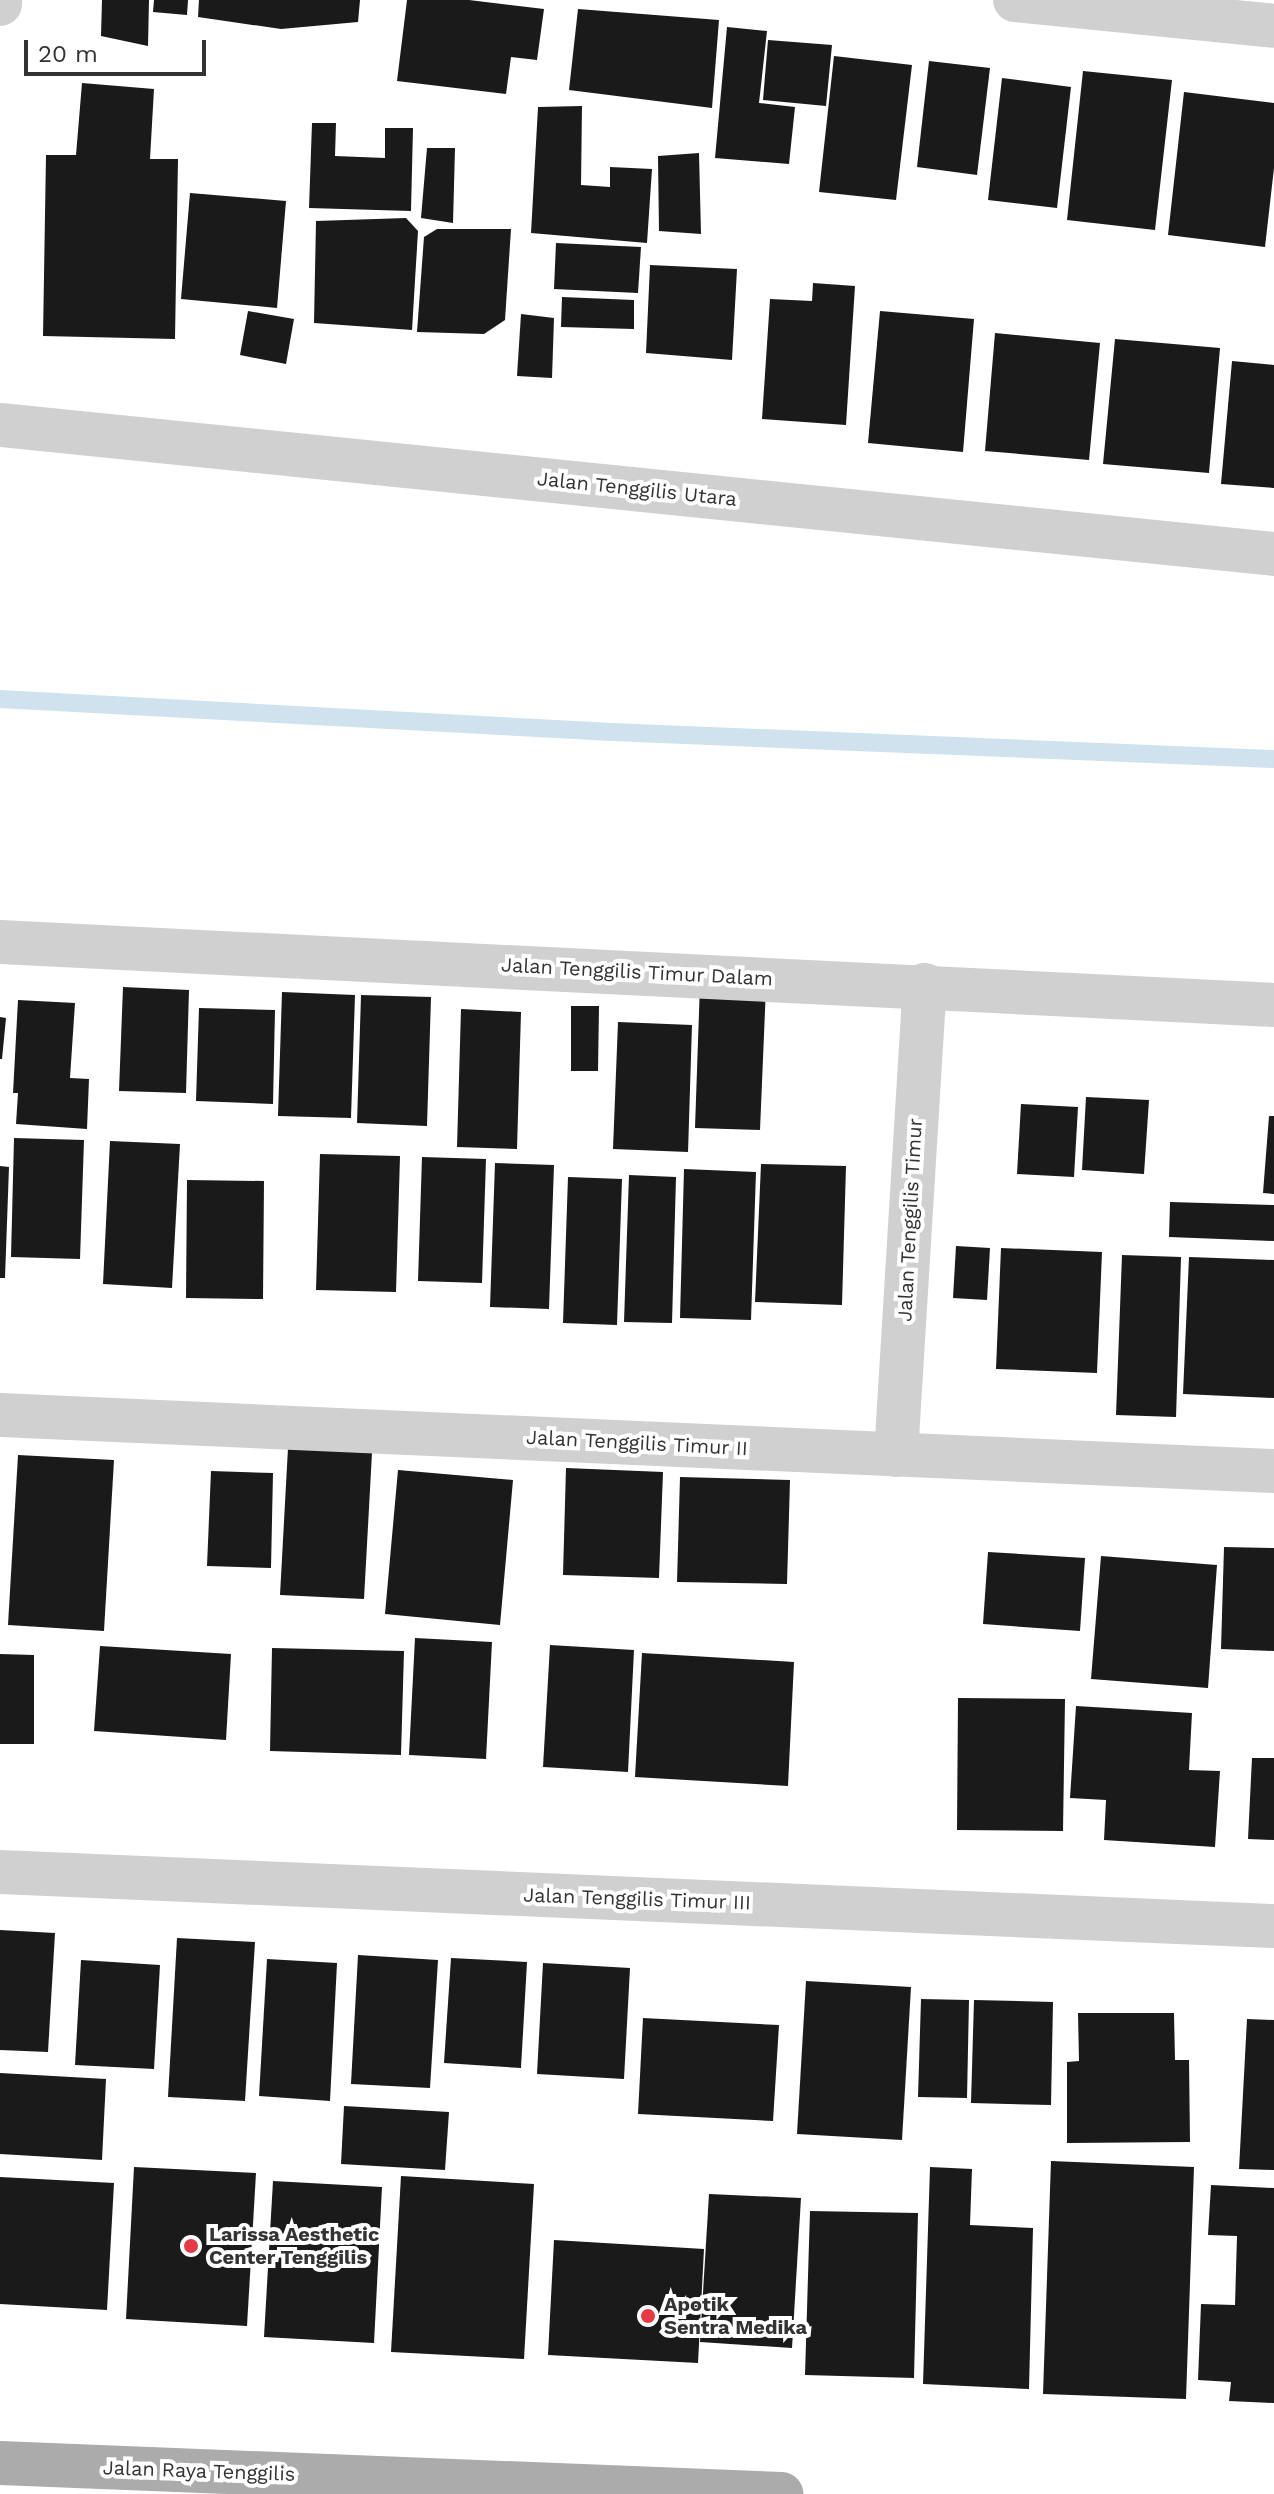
<!DOCTYPE html>
<html>
<head>
<meta charset="utf-8">
<style>
	body { margin:0 }
	#map { position:relative; width:1274px; height:2494px; overflow:hidden; background:#fff; font-family:"Work Sans",sans-serif }
	div>[style] { position:absolute }
	[style*='--x'] { left:calc(var(--x)*1px); top:calc(var(--y)*1px); width:calc(var(--w)*1px); rotate:calc(var(--a)*1deg) }
	.stream>* { height:18px; margin:-9px; padding:0 9px; transform-origin:9px; border-radius:9px; background:#cfe2ee }
	.building>* { inset:0; background:#1a1a1a }
	.minor>* { height:44px; margin:-22px; padding:0 22px; transform-origin:22px; border-radius:22px; background:#d0d0d0 }
	.major>* { height:44px; margin:-22px; padding:0 22px; transform-origin:22px; border-radius:22px; background:#ababab }
	.dots>* { width:22px; height:22px; translate:-50% -50%; box-sizing:border-box; border:4px solid #fff; border-radius:50% }
	span { translate:-50% -50%; white-space:nowrap; text-align:center; line-height:1.15; -webkit-text-stroke:8px #fff; paint-order:stroke }
	.street-label { font-size:20px; color:#333 }
	.poi-label { font-size:20px; color:#333; font-weight:700 }
	.left { translate:0 -50%; text-align:left }
	.scale { position:absolute; left:24px; top:40px; width:182px; height:36px; box-sizing:border-box; border:4px solid #333; border-top:0; padding-left:10px; font-size:24px; line-height:28px; white-space:nowrap; color:#333; -webkit-text-stroke:6px #fff; paint-order:stroke }
</style>
</head>
<body>
<div id="map">
	<div class="stream">
		<div style="--x:0;--y:699;--w:613;--a:3.09"></div>
		<div style="--x:612;--y:732;--w:663;--a:2.34"></div>
	</div>
	<div class="building">
		<div style="clip-path:polygon(102px 0,149px 0,148px 46px,101px 36px)"></div>
		<div style="clip-path:polygon(154px 0,188px 0,187px 15px,153px 12px)"></div>
		<div style="clip-path:polygon(199px 0,360px 0,358px 22px,281px 29px,198px 17px)"></div>
		<div style="clip-path:polygon(407px 0,469px 0,544px 9px,537px 60px,511px 57px,506px 94px,397px 81px)"></div>
		<div style="clip-path:polygon(578px 9px,719px 20px,712px 108px,569px 90px)"></div>
		<div style="clip-path:polygon(727px 27px,767px 31px,759px 103px,795px 107px,789px 164px,715px 158px)"></div>
		<div style="clip-path:polygon(768px 40px,832px 45px,826px 106px,763px 100px)"></div>
		<div style="clip-path:polygon(834px 56px,912px 65px,896px 200px,819px 192px)"></div>
		<div style="clip-path:polygon(929px 61px,990px 68px,977px 175px,917px 167px)"></div>
		<div style="clip-path:polygon(1083px 71px,1172px 80px,1155px 230px,1067px 220px)"></div>
		<div style="clip-path:polygon(1002px 78px,1071px 87px,1057px 208px,988px 200px)"></div>
		<div style="clip-path:polygon(82px 83px,154px 89px,150px 159px,178px 159px,175px 339px,43px 336px,46px 155px,76px 155px)"></div>
		<div style="clip-path:polygon(1184px 92px,1274px 103px,1274px 168px,1265px 247px,1168px 235px)"></div>
		<div style="clip-path:polygon(582px 106px,581px 185px,610px 187px,610px 167px,652px 169px,647px 243px,531px 233px,538px 107px)"></div>
		<div style="clip-path:polygon(312px 123px,336px 123px,335px 156px,385px 158px,385px 128px,413px 128px,411px 211px,309px 208px)"></div>
		<div style="clip-path:polygon(427px 148px,455px 148px,453px 223px,421px 218px)"></div>
		<div style="clip-path:polygon(699px 153px,701px 234px,659px 231px,658px 156px)"></div>
		<div style="clip-path:polygon(190px 193px,286px 201px,277px 308px,181px 299px)"></div>
		<div style="clip-path:polygon(406px 218px,418px 231px,412px 330px,314px 323px,316px 221px)"></div>
		<div style="clip-path:polygon(437px 229px,511px 229px,505px 320px,484px 334px,417px 332px,424px 237px)"></div>
		<div style="clip-path:polygon(556px 243px,641px 247px,638px 293px,554px 289px)"></div>
		<div style="clip-path:polygon(650px 265px,737px 269px,732px 360px,646px 353px)"></div>
		<div style="clip-path:polygon(813px 283px,855px 286px,846px 425px,762px 419px,770px 299px,812px 301px)"></div>
		<div style="clip-path:polygon(562px 297px,634px 300px,634px 329px,561px 327px)"></div>
		<div style="clip-path:polygon(248px 311px,294px 319px,286px 364px,240px 355px)"></div>
		<div style="clip-path:polygon(880px 311px,974px 319px,963px 452px,868px 443px)"></div>
		<div style="clip-path:polygon(521px 314px,554px 318px,552px 378px,517px 376px)"></div>
		<div style="clip-path:polygon(995px 333px,1100px 343px,1089px 460px,985px 451px)"></div>
		<div style="clip-path:polygon(1115px 339px,1220px 348px,1209px 473px,1103px 464px)"></div>
		<div style="clip-path:polygon(1232px 361px,1274px 365px,1274px 488px,1221px 484px)"></div>
		<div style="clip-path:polygon(700px 984px,766px 987px,760px 1130px,695px 1128px)"></div>
		<div style="clip-path:polygon(123px 987px,189px 990px,186px 1093px,119px 1091px)"></div>
		<div style="clip-path:polygon(282px 992px,355px 995px,351px 1118px,278px 1116px)"></div>
		<div style="clip-path:polygon(361px 995px,431px 997px,427px 1126px,357px 1123px)"></div>
		<div style="clip-path:polygon(18px 1000px,75px 1003px,70px 1078px,89px 1079px,87px 1129px,16px 1124px,18px 1093px,13px 1093px)"></div>
		<div style="clip-path:polygon(571px 1006px,599px 1006px,598px 1071px,571px 1071px)"></div>
		<div style="clip-path:polygon(199px 1008px,275px 1010px,273px 1104px,196px 1101px)"></div>
		<div style="clip-path:polygon(461px 1009px,521px 1012px,517px 1149px,457px 1147px)"></div>
		<div style="clip-path:polygon(0 1017px,6px 1018px,2px 1059px,0 1059px)"></div>
		<div style="clip-path:polygon(618px 1022px,692px 1025px,688px 1152px,613px 1149px)"></div>
		<div style="clip-path:polygon(1086px 1097px,1149px 1100px,1144px 1174px,1082px 1170px)"></div>
		<div style="clip-path:polygon(1021px 1104px,1078px 1107px,1074px 1177px,1017px 1174px)"></div>
		<div style="clip-path:polygon(1269px 1116px,1274px 1116px,1274px 1194px,1263px 1193px)"></div>
		<div style="clip-path:polygon(14px 1138px,84px 1140px,80px 1259px,11px 1257px)"></div>
		<div style="clip-path:polygon(110px 1141px,180px 1144px,172px 1288px,103px 1284px)"></div>
		<div style="clip-path:polygon(320px 1154px,400px 1156px,396px 1292px,316px 1290px)"></div>
		<div style="clip-path:polygon(422px 1157px,486px 1159px,482px 1283px,418px 1281px)"></div>
		<div style="clip-path:polygon(495px 1163px,554px 1165px,549px 1309px,490px 1307px)"></div>
		<div style="clip-path:polygon(761px 1164px,846px 1166px,842px 1305px,755px 1302px)"></div>
		<div style="clip-path:polygon(0 1166px,9px 1167px,5px 1278px,0 1278px)"></div>
		<div style="clip-path:polygon(684px 1169px,756px 1172px,751px 1320px,680px 1318px)"></div>
		<div style="clip-path:polygon(629px 1175px,676px 1177px,672px 1323px,624px 1322px)"></div>
		<div style="clip-path:polygon(568px 1177px,622px 1179px,617px 1325px,563px 1323px)"></div>
		<div style="clip-path:polygon(187px 1180px,264px 1181px,263px 1299px,186px 1298px)"></div>
		<div style="clip-path:polygon(1170px 1202px,1274px 1205px,1274px 1241px,1169px 1237px)"></div>
		<div style="clip-path:polygon(956px 1246px,990px 1248px,987px 1300px,953px 1298px)"></div>
		<div style="clip-path:polygon(1001px 1248px,1102px 1252px,1097px 1373px,996px 1369px)"></div>
		<div style="clip-path:polygon(1122px 1255px,1181px 1257px,1176px 1417px,1116px 1415px)"></div>
		<div style="clip-path:polygon(1189px 1257px,1274px 1260px,1274px 1398px,1183px 1394px)"></div>
		<div style="clip-path:polygon(288px 1448px,372px 1453px,364px 1599px,280px 1595px)"></div>
		<div style="clip-path:polygon(18px 1455px,114px 1460px,104px 1631px,8px 1625px)"></div>
		<div style="clip-path:polygon(566px 1468px,663px 1472px,659px 1578px,563px 1575px)"></div>
		<div style="clip-path:polygon(398px 1470px,513px 1480px,500px 1625px,385px 1614px)"></div>
		<div style="clip-path:polygon(211px 1471px,273px 1473px,271px 1568px,207px 1566px)"></div>
		<div style="clip-path:polygon(680px 1477px,790px 1480px,787px 1584px,677px 1582px)"></div>
		<div style="clip-path:polygon(1224px 1547px,1274px 1548px,1274px 1651px,1221px 1649px)"></div>
		<div style="clip-path:polygon(988px 1552px,1085px 1558px,1080px 1631px,983px 1624px)"></div>
		<div style="clip-path:polygon(1101px 1556px,1217px 1565px,1208px 1688px,1091px 1679px)"></div>
		<div style="clip-path:polygon(415px 1638px,492px 1642px,486px 1759px,409px 1755px)"></div>
		<div style="clip-path:polygon(550px 1645px,634px 1650px,628px 1772px,543px 1767px)"></div>
		<div style="clip-path:polygon(100px 1646px,231px 1654px,226px 1740px,94px 1731px)"></div>
		<div style="clip-path:polygon(272px 1648px,404px 1651px,401px 1755px,270px 1751px)"></div>
		<div style="clip-path:polygon(642px 1653px,794px 1662px,788px 1786px,635px 1777px)"></div>
		<div style="clip-path:polygon(0 1654px,34px 1655px,34px 1744px,0 1744px)"></div>
		<div style="clip-path:polygon(958px 1698px,1065px 1699px,1063px 1831px,957px 1830px)"></div>
		<div style="clip-path:polygon(1076px 1706px,1192px 1713px,1189px 1770px,1220px 1771px,1215px 1847px,1104px 1840px,1106px 1800px,1070px 1798px)"></div>
		<div style="clip-path:polygon(1252px 1758px,1274px 1758px,1274px 1840px,1248px 1839px)"></div>
		<div style="clip-path:polygon(0 1930px,55px 1933px,48px 2052px,0 2050px)"></div>
		<div style="clip-path:polygon(177px 1938px,255px 1942px,245px 2101px,168px 2097px)"></div>
		<div style="clip-path:polygon(358px 1955px,438px 1960px,430px 2088px,351px 2084px)"></div>
		<div style="clip-path:polygon(451px 1958px,527px 1962px,521px 2068px,444px 2063px)"></div>
		<div style="clip-path:polygon(267px 1959px,337px 1963px,330px 2101px,259px 2096px)"></div>
		<div style="clip-path:polygon(81px 1960px,160px 1965px,154px 2069px,75px 2065px)"></div>
		<div style="clip-path:polygon(543px 1963px,630px 1968px,624px 2079px,537px 2074px)"></div>
		<div style="clip-path:polygon(806px 1981px,911px 1987px,902px 2140px,797px 2134px)"></div>
		<div style="clip-path:polygon(921px 1999px,969px 2000px,967px 2098px,918px 2097px)"></div>
		<div style="clip-path:polygon(974px 2000px,1053px 2002px,1051px 2105px,971px 2103px)"></div>
		<div style="clip-path:polygon(1078px 2013px,1174px 2013px,1175px 2060px,1189px 2060px,1190px 2142px,1067px 2143px,1067px 2062px,1079px 2061px)"></div>
		<div style="clip-path:polygon(643px 2018px,779px 2025px,773px 2121px,638px 2114px)"></div>
		<div style="clip-path:polygon(1247px 2019px,1274px 2020px,1274px 2170px,1239px 2169px)"></div>
		<div style="clip-path:polygon(0 2073px,106px 2079px,102px 2160px,0 2154px)"></div>
		<div style="clip-path:polygon(344px 2106px,449px 2112px,445px 2170px,341px 2164px)"></div>
		<div style="clip-path:polygon(1051px 2161px,1194px 2167px,1186px 2399px,1043px 2394px)"></div>
		<div style="clip-path:polygon(134px 2167px,256px 2173px,247px 2326px,126px 2319px)"></div>
		<div style="clip-path:polygon(930px 2167px,972px 2169px,970px 2225px,1033px 2228px,1029px 2389px,923px 2384px)"></div>
		<div style="clip-path:polygon(401px 2176px,534px 2184px,524px 2359px,391px 2352px)"></div>
		<div style="clip-path:polygon(0 2177px,114px 2183px,107px 2310px,0 2304px)"></div>
		<div style="clip-path:polygon(273px 2181px,382px 2187px,374px 2343px,264px 2337px)"></div>
		<div style="clip-path:polygon(1211px 2185px,1274px 2188px,1274px 2403px,1229px 2401px,1231px 2382px,1198px 2380px,1201px 2304px,1235px 2305px,1237px 2236px,1208px 2235px)"></div>
		<div style="clip-path:polygon(709px 2194px,801px 2198px,792px 2348px,700px 2342px)"></div>
		<div style="clip-path:polygon(810px 2211px,918px 2213px,914px 2378px,805px 2375px)"></div>
		<div style="clip-path:polygon(554px 2240px,704px 2249px,698px 2363px,548px 2355px)"></div>
	</div>
	<div class="minor">
		<div style="--x:1015;--y:0;--w:260;--a:5.7"></div>
		<div style="--x:0;--y:4;--w:4;--a:-90"></div>
		<div style="--x:0;--y:425;--w:1281;--a:5.78"></div>
		<div style="--x:0;--y:942;--w:1276;--a:2.83"></div>
		<div style="--x:0;--y:1415;--w:1275;--a:2.52"></div>
		<div style="--x:896;--y:1455;--w:471;--a:-86.5"></div>
		<div style="--x:0;--y:1872;--w:1275;--a:2.43"></div>
	</div>
	<div class="major">
		<div style="--x:0;--y:2463;--w:782;--a:2.27"></div>
	</div>
	<div class="dots">
		<div style="left:191px;top:2246px;background:#e63946"></div>
		<div style="left:648px;top:2316px;background:#e63946"></div>
	</div>
	<div class="street-label">
		<span style="left:637px;top:489px;rotate:6deg">Jalan Tenggilis Utara</span>
		<span style="left:637px;top:972px;rotate:3deg">Jalan Tenggilis Timur Dalam</span>
		<span style="left:910px;top:1220px;rotate:-87deg">Jalan Tenggilis Timur</span>
		<span style="left:637px;top:1443px;rotate:3deg">Jalan Tenggilis Timur II</span>
		<span style="left:637px;top:1899px;rotate:2deg">Jalan Tenggilis Timur III</span>
		<span style="left:199px;top:2471px;rotate:2deg">Jalan Raya Tenggilis</span>
	</div>
	<div class="poi-label">
		<span class="left" style="left:209px;top:2246px">Larissa Aesthetic<br>Center Tenggilis</span>
		<span class="left" style="left:664px;top:2316px">Apotik<br>Sentra Medika</span>
	</div>
	<div class="scale">20 m</div>
</div>
</body>
</html>
